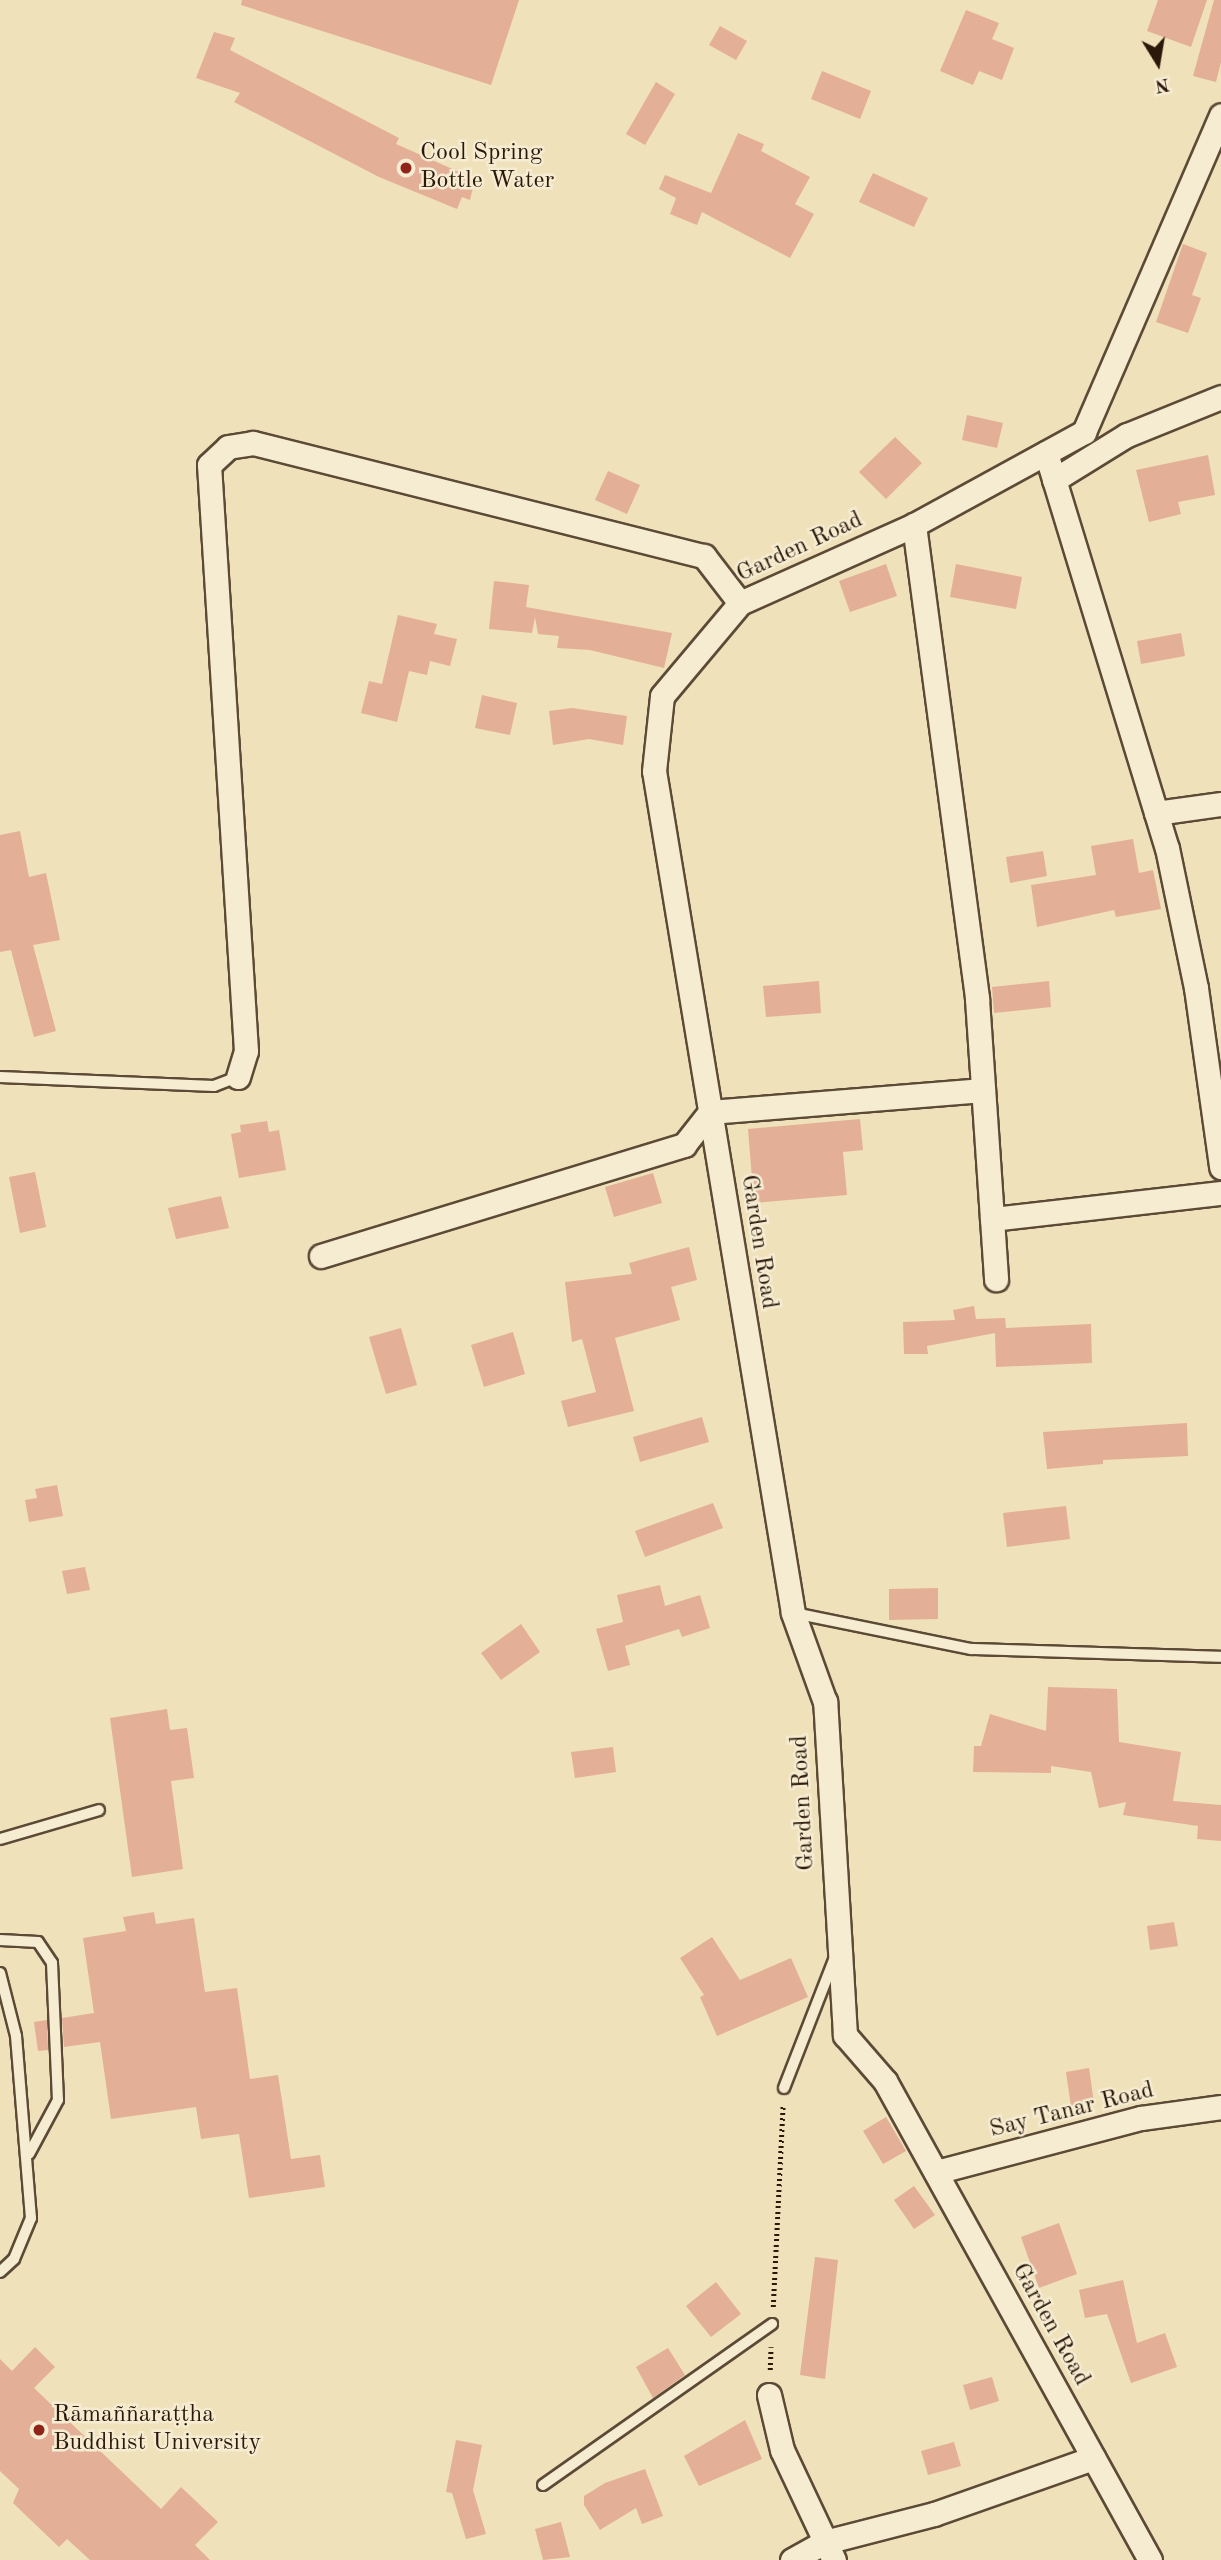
<!DOCTYPE html>
<html>
<head>
<meta charset="utf-8">
<style>
	body { margin:0 }
	#map { position:relative; width:1221px; height:2560px; overflow:hidden; background:#efe1ba; font-family:"Old Standard TT",serif }
	div>[style] { position:absolute }
	[style*='--x'] { left:calc(var(--x)*1px); top:calc(var(--y)*1px); width:calc(var(--w)*1px); rotate:calc(var(--a)*1deg) }
	.building>* { inset:0; background:#e4af97 }
	.path>* { height:4.5px; margin-top:-2.25px; transform-origin:0; background:repeating-linear-gradient(90deg,#2b180a 0 2px,transparent 0 5.5px) }
	.roads { filter:drop-shadow(2px 0 #5c4a36) drop-shadow(-2px 0 #5c4a36) drop-shadow(0 2px #5c4a36) drop-shadow(0 -2px #5c4a36) }
	.lane>* { height:10px; margin:-5px; padding:0 5px; transform-origin:5px; border-radius:5px; background:#f5ecd2 }
	.street>* { height:23px; margin:-11.5px; padding:0 11.5px; transform-origin:11.5px; border-radius:11.5px; background:#f5ecd2 }
	.dots>* { width:19px; height:19px; translate:-50% -50%; box-sizing:border-box; border:4px solid #f5ecd2; border-radius:50% }
	span { translate:-50% -50%; white-space:nowrap; text-align:center; line-height:1.15; -webkit-text-stroke:5px #f5ecd2; paint-order:stroke }
	.poi-label { font-size:24px; color:#2b180a }
	.left { translate:0 -50%; text-align:left }
	.street-label { font-size:24px; color:#2b180a }
	.north { position:absolute; left:1123px; top:28px; width:70px; height:70px; -webkit-text-stroke:5px #f5ecd2; paint-order:stroke; rotate:169deg; font-size:19px; font-weight:700; line-height:28px; text-align:center; color:#2b180a }
	.north::after { content:''; display:block; margin:auto; width:24px; height:32px; background:#2b180a; clip-path:polygon(50% 0,100% 100%,50% 72%,0 100%) }
</style>
</head>
<body>
<div id="map">
	<div class="building">
		<div style="clip-path:polygon(242px 0,519px 0,491px 85px,241px 5px)"></div>
		<div style="clip-path:polygon(1158px 0,1207px 0,1191px 47px,1147px 31px)"></div>
		<div style="clip-path:polygon(1214px 0,1221px 0,1221px 62px,1216px 82px,1193px 76px)"></div>
		<div style="clip-path:polygon(966px 10px,999px 23px,992px 39px,1014px 48px,1002px 80px,979px 71px,973px 85px,940px 71px)"></div>
		<div style="clip-path:polygon(720px 26px,747px 41px,736px 60px,709px 45px)"></div>
		<div style="clip-path:polygon(214px 32px,235px 38px,230px 50px,399px 138px,396px 144px,475px 179px,470px 200px,462px 197px,457px 209px,379px 177px,234px 102px,240px 93px,196px 78px)"></div>
		<div style="clip-path:polygon(822px 71px,871px 91px,860px 119px,811px 99px)"></div>
		<div style="clip-path:polygon(656px 82px,675px 94px,645px 145px,626px 134px)"></div>
		<div style="clip-path:polygon(738px 133px,764px 144px,761px 151px,810px 177px,795px 204px,814px 214px,790px 258px,702px 212px,697px 225px,670px 214px,676px 198px,659px 189px,665px 175px,711px 193px)"></div>
		<div style="clip-path:polygon(873px 173px,928px 198px,914px 227px,859px 202px)"></div>
		<div style="clip-path:polygon(1183px 244px,1207px 253px,1192px 295px,1201px 298px,1188px 333px,1156px 322px)"></div>
		<div style="clip-path:polygon(967px 415px,1003px 423px,997px 448px,962px 440px)"></div>
		<div style="clip-path:polygon(895px 437px,922px 463px,886px 499px,859px 472px)"></div>
		<div style="clip-path:polygon(1208px 455px,1215px 495px,1178px 502px,1181px 514px,1149px 522px,1136px 470px)"></div>
		<div style="clip-path:polygon(608px 471px,640px 485px,627px 514px,595px 500px)"></div>
		<div style="clip-path:polygon(886px 564px,897px 596px,850px 612px,839px 581px)"></div>
		<div style="clip-path:polygon(956px 564px,1022px 577px,1016px 609px,950px 597px)"></div>
		<div style="clip-path:polygon(494px 581px,529px 585px,526px 607px,672px 633px,664px 668px,590px 650px,557px 648px,559px 636px,538px 634px,535px 617px,532px 633px,489px 629px)"></div>
		<div style="clip-path:polygon(398px 615px,437px 624px,434px 634px,457px 639px,450px 666px,430px 661px,427px 675px,409px 671px,397px 722px,361px 713px,369px 681px,382px 684px)"></div>
		<div style="clip-path:polygon(1181px 633px,1185px 656px,1141px 664px,1137px 641px)"></div>
		<div style="clip-path:polygon(482px 695px,517px 703px,510px 735px,475px 728px)"></div>
		<div style="clip-path:polygon(572px 708px,627px 716px,623px 745px,589px 739px,553px 745px,549px 711px)"></div>
		<div style="clip-path:polygon(20px 831px,29px 877px,46px 873px,60px 940px,33px 945px,56px 1031px,34px 1037px,11px 950px,0 952px,0 835px)"></div>
		<div style="clip-path:polygon(1133px 839px,1139px 873px,1153px 870px,1161px 909px,1116px 917px,1114px 910px,1037px 927px,1031px 885px,1096px 875px,1091px 846px)"></div>
		<div style="clip-path:polygon(1043px 851px,1047px 876px,1010px 883px,1006px 857px)"></div>
		<div style="clip-path:polygon(819px 981px,821px 1013px,766px 1017px,763px 986px)"></div>
		<div style="clip-path:polygon(1049px 981px,1051px 1007px,994px 1013px,992px 987px)"></div>
		<div style="clip-path:polygon(860px 1119px,863px 1150px,843px 1152px,847px 1195px,754px 1203px,748px 1129px)"></div>
		<div style="clip-path:polygon(267px 1121px,269px 1132px,279px 1130px,286px 1170px,239px 1178px,231px 1134px,241px 1132px,240px 1125px)"></div>
		<div style="clip-path:polygon(35px 1172px,46px 1227px,20px 1233px,9px 1177px)"></div>
		<div style="clip-path:polygon(653px 1173px,662px 1203px,614px 1217px,605px 1187px)"></div>
		<div style="clip-path:polygon(221px 1196px,229px 1228px,176px 1239px,168px 1208px)"></div>
		<div style="clip-path:polygon(689px 1247px,697px 1280px,671px 1287px,680px 1320px,615px 1338px,634px 1411px,568px 1427px,561px 1401px,596px 1392px,582px 1339px,572px 1342px,565px 1282px,632px 1274px,629px 1263px)"></div>
		<div style="clip-path:polygon(974px 1306px,976px 1319px,1005px 1318px,1006px 1328px,1091px 1324px,1092px 1363px,996px 1367px,995px 1333px,927px 1346px,928px 1354px,904px 1354px,903px 1322px,955px 1320px,953px 1310px)"></div>
		<div style="clip-path:polygon(401px 1328px,417px 1385px,386px 1394px,369px 1337px)"></div>
		<div style="clip-path:polygon(513px 1332px,525px 1374px,484px 1387px,471px 1345px)"></div>
		<div style="clip-path:polygon(702px 1417px,709px 1442px,640px 1462px,633px 1437px)"></div>
		<div style="clip-path:polygon(1187px 1423px,1188px 1456px,1103px 1460px,1103px 1464px,1047px 1469px,1043px 1432px)"></div>
		<div style="clip-path:polygon(57px 1485px,63px 1516px,29px 1522px,25px 1500px,37px 1498px,35px 1489px)"></div>
		<div style="clip-path:polygon(713px 1503px,723px 1528px,645px 1557px,635px 1531px)"></div>
		<div style="clip-path:polygon(1066px 1506px,1070px 1539px,1007px 1547px,1003px 1513px)"></div>
		<div style="clip-path:polygon(85px 1567px,90px 1590px,67px 1594px,62px 1571px)"></div>
		<div style="clip-path:polygon(660px 1585px,665px 1606px,700px 1595px,710px 1628px,682px 1637px,679px 1629px,625px 1646px,630px 1665px,608px 1671px,596px 1629px,623px 1622px,617px 1595px)"></div>
		<div style="clip-path:polygon(938px 1588px,938px 1619px,889px 1620px,889px 1589px)"></div>
		<div style="clip-path:polygon(521px 1624px,540px 1652px,501px 1680px,481px 1653px)"></div>
		<div style="clip-path:polygon(1048px 1687px,1117px 1689px,1119px 1742px,1181px 1752px,1173px 1801px,1221px 1805px,1221px 1841px,1197px 1839px,1198px 1826px,1123px 1815px,1126px 1802px,1099px 1808px,1091px 1772px,1051px 1766px,1051px 1773px,973px 1772px,974px 1746px,981px 1746px,990px 1714px,1046px 1731px)"></div>
		<div style="clip-path:polygon(167px 1709px,170px 1730px,187px 1728px,194px 1778px,171px 1781px,183px 1869px,132px 1877px,110px 1718px)"></div>
		<div style="clip-path:polygon(613px 1747px,616px 1772px,575px 1778px,571px 1752px)"></div>
		<div style="clip-path:polygon(154px 1912px,156px 1924px,194px 1918px,205px 1992px,237px 1988px,250px 2079px,278px 2075px,291px 2159px,320px 2155px,325px 2187px,249px 2198px,239px 2134px,201px 2139px,196px 2107px,111px 2119px,100px 2042px,64px 2047px,62px 2018px,94px 2013px,83px 1938px,126px 1931px,123px 1917px)"></div>
		<div style="clip-path:polygon(1174px 1922px,1178px 1946px,1150px 1950px,1147px 1926px)"></div>
		<div style="clip-path:polygon(712px 1937px,740px 1980px,791px 1958px,808px 1997px,717px 2036px,700px 1997px,704px 1995px,680px 1958px)"></div>
		<div style="clip-path:polygon(47px 2020px,48px 2050px,38px 2051px,34px 2022px)"></div>
		<div style="clip-path:polygon(1089px 2068px,1094px 2103px,1071px 2106px,1066px 2072px)"></div>
		<div style="clip-path:polygon(886px 2117px,906px 2151px,883px 2164px,863px 2131px)"></div>
		<div style="clip-path:polygon(914px 2186px,935px 2215px,914px 2229px,894px 2200px)"></div>
		<div style="clip-path:polygon(1059px 2223px,1077px 2274px,1039px 2288px,1021px 2237px)"></div>
		<div style="clip-path:polygon(815px 2257px,838px 2260px,825px 2379px,800px 2375px)"></div>
		<div style="clip-path:polygon(1123px 2280px,1137px 2343px,1165px 2333px,1177px 2367px,1131px 2383px,1107px 2314px,1085px 2318px,1079px 2290px)"></div>
		<div style="clip-path:polygon(716px 2282px,741px 2314px,711px 2337px,686px 2306px)"></div>
		<div style="clip-path:polygon(35px 2347px,55px 2367px,34px 2388px,161px 2509px,181px 2487px,218px 2522px,195px 2545px,210px 2560px,90px 2560px,67px 2539px,59px 2547px,13px 2503px,19px 2489px,0 2471px,0 2359px,12px 2371px)"></div>
		<div style="clip-path:polygon(668px 2348px,685px 2375px,653px 2398px,636px 2367px)"></div>
		<div style="clip-path:polygon(992px 2377px,999px 2401px,970px 2410px,963px 2385px)"></div>
		<div style="clip-path:polygon(745px 2420px,762px 2459px,699px 2486px,684px 2456px)"></div>
		<div style="clip-path:polygon(456px 2440px,482px 2445px,473px 2490px,486px 2534px,466px 2539px,452px 2493px,446px 2492px)"></div>
		<div style="clip-path:polygon(954px 2442px,961px 2466px,928px 2475px,921px 2451px)"></div>
		<div style="clip-path:polygon(645px 2469px,663px 2516px,642px 2524px,636px 2508px,600px 2530px,584px 2505px,584px 2496px,605px 2483px)"></div>
		<div style="clip-path:polygon(561px 2522px,570px 2557px,543px 2560px,535px 2529px)"></div>
	</div>
	<div class="path">
		<div style="--x:773;--y:2307;--w:201;--a:-87.2"></div>
		<div style="--x:770;--y:2370;--w:23;--a:-88"></div>
	</div>
	<div class="roads">
		<div class="lane">
			<div style="--x:0;--y:1077;--w:214;--a:2.4"></div>
			<div style="--x:214;--y:1086;--w:26;--a:-21"></div>
			<div style="--x:794;--y:1613;--w:181;--a:11.5"></div>
			<div style="--x:971;--y:1649;--w:250;--a:1.8"></div>
			<div style="--x:0;--y:1839;--w:103;--a:-16.3"></div>
			<div style="--x:0;--y:1940;--w:38;--a:3"></div>
			<div style="--x:38;--y:1942;--w:25;--a:56"></div>
			<div style="--x:52;--y:1963;--w:137;--a:87.5"></div>
			<div style="--x:58;--y:2100;--w:61;--a:118.2"></div>
			<div style="--x:0;--y:1973;--w:65;--a:75.7"></div>
			<div style="--x:16;--y:2036;--w:183;--a:85.3"></div>
			<div style="--x:31;--y:2218;--w:44;--a:112.5"></div>
			<div style="--x:14;--y:2259;--w:19;--a:137"></div>
			<div style="--x:784;--y:2088;--w:141;--a:-68.7"></div>
			<div style="--x:543;--y:2485;--w:280;--a:-35.1"></div>
		</div>
		<div class="street">
			<div style="--x:1046;--y:453;--w:413;--a:73"></div>
			<div style="--x:1167;--y:848;--w:143;--a:78.3"></div>
			<div style="--x:1196;--y:988;--w:181;--a:82"></div>
			<div style="--x:1054;--y:480;--w:86;--a:-31.7"></div>
			<div style="--x:1127;--y:435;--w:101;--a:-22"></div>
			<div style="--x:914;--y:525;--w:478;--a:82.4"></div>
			<div style="--x:977;--y:999;--w:281;--a:86.1"></div>
			<div style="--x:1156;--y:813;--w:66;--a:-7.9"></div>
			<div style="--x:238;--y:1077;--w:27;--a:-73"></div>
			<div style="--x:246;--y:1051;--w:587;--a:-93.61"></div>
			<div style="--x:209;--y:465;--w:26;--a:-43"></div>
			<div style="--x:228;--y:447;--w:25;--a:-9"></div>
			<div style="--x:253;--y:443;--w:465;--a:14.1"></div>
			<div style="--x:704;--y:556;--w:59;--a:52.5"></div>
			<div style="--x:992;--y:1219;--w:230;--a:-6.5"></div>
			<div style="--x:321;--y:1256;--w:380;--a:-17"></div>
			<div style="--x:684;--y:1145;--w:42;--a:-51.8"></div>
			<div style="--x:710;--y:1112;--w:274;--a:-4.6"></div>
			<div style="--x:936;--y:2172;--w:212;--a:-14.8"></div>
			<div style="--x:1141;--y:2118;--w:81;--a:-7.8"></div>
			<div style="--x:769;--y:2395;--w:57;--a:76.7"></div>
			<div style="--x:782;--y:2450;--w:122;--a:64.7"></div>
			<div style="--x:792;--y:2560;--w:38;--a:-29"></div>
			<div style="--x:825;--y:2542;--w:113;--a:-14.4"></div>
			<div style="--x:934;--y:2514;--w:169;--a:-19.4"></div>
			<div style="--x:1150;--y:2560;--w:547;--a:-118.95"></div>
			<div style="--x:885;--y:2081;--w:61;--a:-131"></div>
			<div style="--x:845;--y:2035;--w:334;--a:-93.4"></div>
			<div style="--x:825;--y:1702;--w:95;--a:-109.8"></div>
			<div style="--x:793;--y:1613;--w:853;--a:-99.37"></div>
			<div style="--x:654;--y:771;--w:75;--a:-83.9"></div>
			<div style="--x:662;--y:696;--w:121;--a:-50"></div>
			<div style="--x:740;--y:603;--w:191;--a:-24.1"></div>
			<div style="--x:914;--y:525;--w:194;--a:-28.7"></div>
			<div style="--x:1084;--y:432;--w:345;--a:-66.6"></div>
		</div>
	</div>
	<div class="dots">
		<div style="left:406px;top:168px;background:#8f2418"></div>
		<div style="left:39px;top:2430px;background:#8f2418"></div>
	</div>
	<div class="poi-label">
		<span class="left" style="left:420px;top:168px">Cool Spring<br>Bottle Water</span>
		<span class="left" style="left:53px;top:2430px">Rāmaññaraṭṭha<br>Buddhist University</span>
	</div>
	<div class="street-label">
		<span style="left:800px;top:548px;rotate:-25deg">Garden Road</span>
		<span style="left:758px;top:1242px;rotate:81deg">Garden Road</span>
		<span style="left:804px;top:1803px;rotate:-93deg">Garden Road</span>
		<span style="left:1072px;top:2111px;rotate:-14deg">Say Tanar Road</span>
		<span style="left:1050px;top:2325px;rotate:61deg">Garden Road</span>
	</div>
	<div class="north">N</div>
</div>
</body>
</html>
